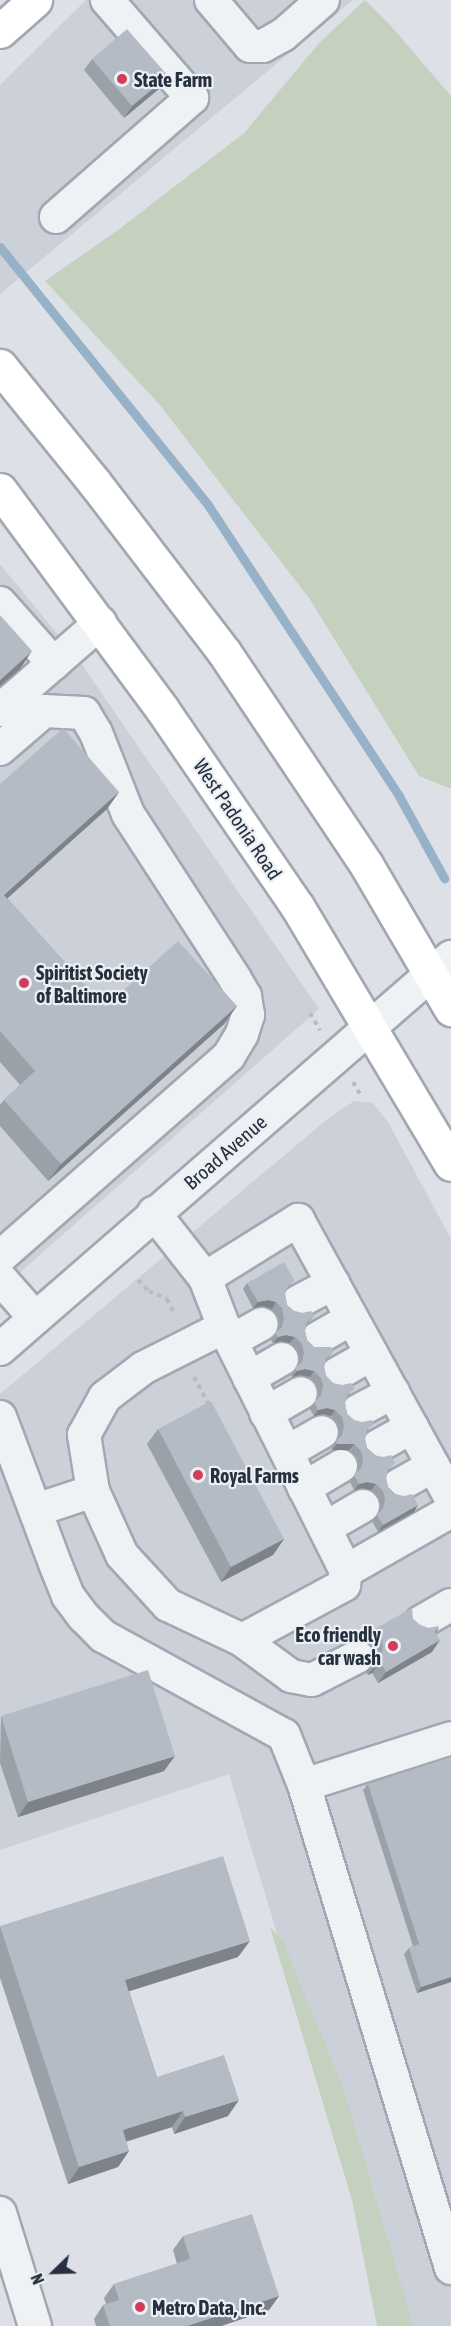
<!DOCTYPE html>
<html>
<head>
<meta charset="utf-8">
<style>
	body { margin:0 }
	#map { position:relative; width:451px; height:2326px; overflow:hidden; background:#dde1e7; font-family:"Asap Condensed",sans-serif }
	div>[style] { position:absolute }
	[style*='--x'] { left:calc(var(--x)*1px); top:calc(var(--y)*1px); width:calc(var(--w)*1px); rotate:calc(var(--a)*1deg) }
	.built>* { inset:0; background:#cbd0d9 }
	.green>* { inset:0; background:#c4d1be }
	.stream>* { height:9px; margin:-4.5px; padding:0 4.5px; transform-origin:4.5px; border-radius:4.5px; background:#97b1c8 }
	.path>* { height:4px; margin-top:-2px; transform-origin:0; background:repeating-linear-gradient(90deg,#b7bcc2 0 4.5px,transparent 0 9px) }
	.roads { filter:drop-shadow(2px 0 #a2a8b1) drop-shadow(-2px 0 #a2a8b1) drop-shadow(0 2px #a2a8b1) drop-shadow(0 -2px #a2a8b1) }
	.minor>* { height:32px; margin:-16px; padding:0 16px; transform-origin:16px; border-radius:16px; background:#eff2f5 }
	.major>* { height:33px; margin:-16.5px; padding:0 16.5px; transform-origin:16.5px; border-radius:16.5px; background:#fff }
	.wall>* { inset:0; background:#9ba1a9 }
	.shaded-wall>* { inset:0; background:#7e8389 }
	.building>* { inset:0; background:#b4bbc4 }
	.dots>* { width:16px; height:16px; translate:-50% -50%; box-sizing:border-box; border:3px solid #ecf0f5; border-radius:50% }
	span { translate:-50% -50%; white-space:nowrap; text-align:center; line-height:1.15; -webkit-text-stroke:4.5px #ecf0f5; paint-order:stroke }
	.poi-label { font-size:20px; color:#26303e; font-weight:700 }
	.left { translate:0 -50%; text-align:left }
	.right { translate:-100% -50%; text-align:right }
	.street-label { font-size:20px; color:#26303e }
	.north { position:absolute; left:24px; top:2242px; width:60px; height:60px; -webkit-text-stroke:4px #ecf0f5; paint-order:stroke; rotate:247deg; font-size:16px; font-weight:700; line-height:24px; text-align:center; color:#26303e }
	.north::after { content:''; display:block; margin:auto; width:21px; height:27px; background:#26303e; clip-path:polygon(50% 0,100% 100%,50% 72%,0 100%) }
</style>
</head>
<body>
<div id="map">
	<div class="built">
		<div style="clip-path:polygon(86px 0,353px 0,0 294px,0 85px)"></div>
		<div style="clip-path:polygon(0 564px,78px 659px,319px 1009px,0 1290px)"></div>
		<div style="clip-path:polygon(354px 1101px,373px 1103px,388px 1122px,451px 1239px,451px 2326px,395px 2326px,229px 1774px,0 1850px,0 1394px,330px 1117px)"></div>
	</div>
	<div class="green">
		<div style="clip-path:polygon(365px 0,391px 26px,451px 96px,451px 789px,419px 776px,309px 598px,159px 404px,45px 281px,118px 230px,244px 133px,320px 42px)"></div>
		<div style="clip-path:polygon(270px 1927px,282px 1940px,343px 2087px,413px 2326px,377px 2326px,352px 2200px)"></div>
	</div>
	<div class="stream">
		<div style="--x:0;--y:247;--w:331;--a:51.1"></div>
		<div style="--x:208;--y:505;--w:348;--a:56.7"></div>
		<div style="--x:399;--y:796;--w:94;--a:61.2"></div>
	</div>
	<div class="path">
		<div style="--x:310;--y:1013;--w:20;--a:60"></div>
		<div style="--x:353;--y:1082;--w:16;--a:60"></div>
		<div style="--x:138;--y:1280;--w:16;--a:45"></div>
		<div style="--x:149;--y:1291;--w:20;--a:24"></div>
		<div style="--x:167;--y:1299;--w:18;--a:63"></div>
		<div style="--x:194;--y:1377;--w:34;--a:62"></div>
	</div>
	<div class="roads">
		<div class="minor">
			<div style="--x:211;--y:0;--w:60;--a:49.7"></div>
			<div style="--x:250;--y:46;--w:13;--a:0"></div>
			<div style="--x:263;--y:46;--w:23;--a:-29"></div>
			<div style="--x:283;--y:35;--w:53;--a:-41.2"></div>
			<div style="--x:56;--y:217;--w:181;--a:-41.2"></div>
			<div style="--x:192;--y:98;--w:130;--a:-130.9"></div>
			<div style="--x:0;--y:603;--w:81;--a:48.5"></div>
			<div style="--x:0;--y:710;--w:133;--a:-41"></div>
			<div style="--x:0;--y:749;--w:58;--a:-40.8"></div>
			<div style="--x:44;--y:711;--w:40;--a:2.9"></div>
			<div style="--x:84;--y:713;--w:23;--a:59"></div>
			<div style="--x:96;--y:733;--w:87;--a:68.4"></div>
			<div style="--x:128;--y:814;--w:197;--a:57"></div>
			<div style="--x:235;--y:979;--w:20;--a:60"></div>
			<div style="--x:245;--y:996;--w:19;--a:81"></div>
			<div style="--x:248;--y:1015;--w:20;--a:108"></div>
			<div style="--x:242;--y:1034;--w:26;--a:121"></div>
			<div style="--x:229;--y:1056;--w:305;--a:138.7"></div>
			<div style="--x:0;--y:1278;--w:53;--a:48.8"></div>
			<div style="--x:205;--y:1278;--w:110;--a:-31.9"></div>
			<div style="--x:298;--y:1220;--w:317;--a:61.2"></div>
			<div style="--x:298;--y:1302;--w:40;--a:-28"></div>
			<div style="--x:318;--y:1338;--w:39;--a:-30"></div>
			<div style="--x:231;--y:1341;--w:35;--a:-29"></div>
			<div style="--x:0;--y:1349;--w:598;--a:-41"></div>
			<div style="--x:337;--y:1374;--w:40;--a:-29.7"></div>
			<div style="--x:249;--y:1378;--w:38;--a:-30"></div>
			<div style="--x:358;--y:1411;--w:40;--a:-28"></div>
			<div style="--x:266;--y:1413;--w:40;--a:-29.7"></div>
			<div style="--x:0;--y:1417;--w:159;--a:69.4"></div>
			<div style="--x:56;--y:1566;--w:32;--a:68"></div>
			<div style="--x:68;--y:1596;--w:26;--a:53"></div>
			<div style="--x:84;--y:1617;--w:27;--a:45"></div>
			<div style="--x:103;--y:1636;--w:206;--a:28.7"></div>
			<div style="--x:284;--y:1735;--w:54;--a:68.2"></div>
			<div style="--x:304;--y:1785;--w:505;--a:73.07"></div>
			<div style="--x:378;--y:1446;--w:39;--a:-29"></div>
			<div style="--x:287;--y:1452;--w:40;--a:-29.7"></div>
			<div style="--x:399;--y:1485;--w:39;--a:-29"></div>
			<div style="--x:304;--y:1488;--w:43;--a:-30.7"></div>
			<div style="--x:93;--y:1491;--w:57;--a:-99.1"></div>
			<div style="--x:84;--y:1435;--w:43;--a:-61.1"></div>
			<div style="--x:105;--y:1397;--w:48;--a:-37.3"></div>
			<div style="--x:143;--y:1368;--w:91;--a:-26.8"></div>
			<div style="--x:36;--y:1510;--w:60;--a:-18.4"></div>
			<div style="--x:93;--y:1491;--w:70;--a:65.6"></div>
			<div style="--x:122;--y:1555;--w:68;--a:47.4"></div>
			<div style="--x:168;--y:1605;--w:82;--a:25.3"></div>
			<div style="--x:242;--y:1640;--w:116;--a:-28.3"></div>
			<div style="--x:344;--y:1585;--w:14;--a:-82"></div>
			<div style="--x:346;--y:1571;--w:273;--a:-116.6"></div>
			<div style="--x:224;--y:1327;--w:53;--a:-111.2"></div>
			<div style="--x:205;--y:1278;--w:83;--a:-128.1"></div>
			<div style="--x:325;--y:1528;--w:44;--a:-30.1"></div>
			<div style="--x:346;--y:1571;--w:121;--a:-29.7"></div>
			<div style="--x:421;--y:1622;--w:34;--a:-30"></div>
			<div style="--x:242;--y:1640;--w:61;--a:36.3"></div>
			<div style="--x:291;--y:1676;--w:21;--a:11"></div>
			<div style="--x:312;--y:1680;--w:51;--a:-27.1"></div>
			<div style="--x:304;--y:1785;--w:154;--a:-17.7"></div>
			<div style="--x:0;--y:2213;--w:118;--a:72.8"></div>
		</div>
		<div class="major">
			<div style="--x:0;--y:31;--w:47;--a:-41.5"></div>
			<div style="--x:0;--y:366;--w:149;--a:51"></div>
			<div style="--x:94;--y:482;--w:214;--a:52.6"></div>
			<div style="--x:224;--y:652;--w:257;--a:56.2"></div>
			<div style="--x:367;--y:866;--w:166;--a:59.6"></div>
			<div style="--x:0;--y:490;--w:272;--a:53.5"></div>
			<div style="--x:162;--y:709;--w:239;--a:55.6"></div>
			<div style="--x:297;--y:906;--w:300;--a:59.2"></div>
		</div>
	</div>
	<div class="wall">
		<div style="clip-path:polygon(92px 59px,168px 76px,160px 88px,124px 118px,84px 70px)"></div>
		<div style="clip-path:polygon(0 784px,119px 792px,107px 809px,7px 898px,105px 1007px,237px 1006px,224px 1024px,48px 1181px,0 1126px,0 1105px,4px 1100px,20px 1085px,0 1062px)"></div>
		<div style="clip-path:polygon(294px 1280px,286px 1289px,285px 1294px,287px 1305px,294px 1311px,314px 1316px,306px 1325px,305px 1331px,307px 1340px,314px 1347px,333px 1351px,325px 1362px,324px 1367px,326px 1376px,333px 1383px,350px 1395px,346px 1398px,345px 1403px,347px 1414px,354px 1420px,369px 1430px,366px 1433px,365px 1439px,367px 1448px,391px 1469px,387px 1473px,386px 1478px,388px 1487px,414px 1512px,378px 1532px,372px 1521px,379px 1512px,381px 1505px,379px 1498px,371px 1490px,362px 1488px,354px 1490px,350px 1482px,357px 1472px,359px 1465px,357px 1457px,349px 1450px,332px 1450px,331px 1448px,338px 1439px,340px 1433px,338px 1424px,331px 1416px,323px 1414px,314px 1416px,310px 1409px,317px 1399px,319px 1392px,317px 1385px,310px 1377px,300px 1375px,292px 1377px,291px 1375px,298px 1365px,300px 1360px,298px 1351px,290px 1343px,281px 1341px,273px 1343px,271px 1340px,278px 1331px,280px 1325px,277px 1315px,272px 1309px,263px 1306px,253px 1308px,243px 1289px,247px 1283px)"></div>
		<div style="clip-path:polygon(158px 1429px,284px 1539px,273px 1555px,221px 1582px,147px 1444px)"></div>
		<div style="clip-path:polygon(413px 1619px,420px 1625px,428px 1628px,439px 1628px,436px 1633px,432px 1652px,378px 1683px,372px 1673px,368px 1675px,366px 1672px,374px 1661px,375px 1657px,373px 1648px,365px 1641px,373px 1630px)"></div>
		<div style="clip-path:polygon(1px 1716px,164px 1771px,18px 1817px,0 1763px)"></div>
		<div style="clip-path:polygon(451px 1757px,451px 1982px,417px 1993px,404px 1954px,409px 1948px,413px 1946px,363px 1790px,368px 1784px)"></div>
		<div style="clip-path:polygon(0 1926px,238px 1957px,129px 1991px,157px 2077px,228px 2116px,174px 2134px,172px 2127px,126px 2142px,129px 2151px,118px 2167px,68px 2184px,0 1978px)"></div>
		<div style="clip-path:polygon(183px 2236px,279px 2296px,269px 2310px,221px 2326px,96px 2326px,94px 2319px,103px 2305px,106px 2304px,104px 2298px,114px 2284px,177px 2264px,173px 2250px)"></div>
	</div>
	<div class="shaded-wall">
		<div style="clip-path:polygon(168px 76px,160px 88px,124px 118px,132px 106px)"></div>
		<div style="clip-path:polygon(32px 651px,20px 669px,0 686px,0 680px)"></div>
		<div style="clip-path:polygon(119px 792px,107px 809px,0 905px,4px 895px)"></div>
		<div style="clip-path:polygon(237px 1006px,224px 1024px,48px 1181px,61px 1164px)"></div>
		<div style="clip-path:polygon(268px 1300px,276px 1302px,272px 1309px,263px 1306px,253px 1308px,258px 1302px)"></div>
		<div style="clip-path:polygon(286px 1335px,295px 1337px,290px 1343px,281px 1341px,273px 1343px,278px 1337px)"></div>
		<div style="clip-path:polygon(305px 1369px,314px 1371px,310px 1377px,300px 1375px,292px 1377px,297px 1371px)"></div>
		<div style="clip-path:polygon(327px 1408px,335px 1410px,331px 1416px,323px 1414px,314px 1416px,318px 1410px)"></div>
		<div style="clip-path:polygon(337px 1444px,354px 1444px,349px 1450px,332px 1450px)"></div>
		<div style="clip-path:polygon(367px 1482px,376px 1484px,371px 1490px,362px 1488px,354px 1490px,359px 1484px)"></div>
		<div style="clip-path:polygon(418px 1505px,414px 1512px,378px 1532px,383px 1525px)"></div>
		<div style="clip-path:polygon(284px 1539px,273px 1555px,221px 1582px,231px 1567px)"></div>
		<div style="clip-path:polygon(440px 1640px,432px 1652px,378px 1683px,386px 1672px)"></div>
		<div style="clip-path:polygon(380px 1661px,372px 1673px,368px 1675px,376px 1664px)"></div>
		<div style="clip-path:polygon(175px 1756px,164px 1771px,18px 1817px,28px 1802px)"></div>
		<div style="clip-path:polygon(250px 1941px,238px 1957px,114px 1996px,125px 1980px)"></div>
		<div style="clip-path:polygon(451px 1977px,451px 1982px,417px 1993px,421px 1987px)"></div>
		<div style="clip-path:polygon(239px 2100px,228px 2116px,174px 2134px,185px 2117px)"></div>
		<div style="clip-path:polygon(183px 2111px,172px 2127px,111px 2146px,123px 2130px)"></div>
		<div style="clip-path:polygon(129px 2151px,118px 2167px,68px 2184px,79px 2167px)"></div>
		<div style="clip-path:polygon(279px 2296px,269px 2310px,221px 2326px,187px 2326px)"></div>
	</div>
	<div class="building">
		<div style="clip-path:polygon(127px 29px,168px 76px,132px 106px,92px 59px)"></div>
		<div style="clip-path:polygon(0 615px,32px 651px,0 680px)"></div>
		<div style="clip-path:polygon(63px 728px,119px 792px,4px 895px,105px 1007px,178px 941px,237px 1006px,61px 1164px,4px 1100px,35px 1071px,0 1031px,0 784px)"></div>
		<div style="clip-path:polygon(284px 1262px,294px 1280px,288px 1286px,285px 1294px,287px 1305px,294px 1311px,302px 1313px,311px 1311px,314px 1316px,307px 1322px,305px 1331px,307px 1340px,314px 1347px,331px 1347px,333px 1351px,326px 1359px,324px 1367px,326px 1376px,333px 1383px,342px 1385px,351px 1383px,354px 1389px,348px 1395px,345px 1403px,347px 1414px,354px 1420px,362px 1422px,372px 1420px,374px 1424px,367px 1430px,365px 1439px,367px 1448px,374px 1455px,383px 1457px,391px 1455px,395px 1463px,388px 1470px,386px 1478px,388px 1487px,395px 1494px,404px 1496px,412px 1494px,418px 1505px,383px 1525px,377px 1515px,383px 1508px,385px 1499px,383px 1491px,376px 1484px,367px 1482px,359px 1484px,354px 1475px,361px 1468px,363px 1459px,361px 1451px,354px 1444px,337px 1444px,336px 1441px,342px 1435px,344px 1426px,342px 1417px,335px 1410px,327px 1408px,318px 1410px,314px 1402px,321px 1395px,323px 1386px,321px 1378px,314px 1371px,305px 1369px,297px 1371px,295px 1368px,302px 1362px,304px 1353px,302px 1344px,295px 1337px,286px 1335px,278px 1337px,275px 1333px,282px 1327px,284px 1318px,282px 1308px,276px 1302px,268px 1300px,258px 1302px,247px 1283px)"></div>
		<div style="clip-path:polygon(211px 1401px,284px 1539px,231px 1567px,158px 1429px)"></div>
		<div style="clip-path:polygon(412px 1608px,413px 1619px,420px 1625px,428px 1628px,438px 1626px,439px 1628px,434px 1631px,440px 1640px,386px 1672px,380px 1661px,376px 1664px,374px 1660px,381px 1655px,383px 1646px,381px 1637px,373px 1630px)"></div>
		<div style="clip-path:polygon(148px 1670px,175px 1756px,28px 1802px,1px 1716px)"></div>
		<div style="clip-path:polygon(451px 1757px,451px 1977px,421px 1987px,409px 1948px,419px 1944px,368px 1784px)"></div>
		<div style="clip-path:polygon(223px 1856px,250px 1941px,125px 1980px,157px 2077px,224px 2055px,239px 2100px,185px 2117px,183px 2111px,123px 2130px,129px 2151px,79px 2167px,0 1926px)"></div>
		<div style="clip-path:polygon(252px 2214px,279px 2296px,187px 2326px,110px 2326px,103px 2305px,119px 2300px,114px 2284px,190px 2259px,183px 2236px)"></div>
	</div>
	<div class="dots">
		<div style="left:122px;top:79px;background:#d03e5b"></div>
		<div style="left:24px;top:983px;background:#d03e5b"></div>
		<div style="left:198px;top:1475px;background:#d03e5b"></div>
		<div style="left:393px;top:1646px;background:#d03e5b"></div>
		<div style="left:140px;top:2307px;background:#d03e5b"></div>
	</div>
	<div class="poi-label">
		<span class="left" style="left:134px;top:79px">State Farm</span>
		<span class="left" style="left:36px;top:984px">Spiritist Society<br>of Baltimore</span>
		<span class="left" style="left:210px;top:1475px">Royal Farms</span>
		<span class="right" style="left:381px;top:1646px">Eco friendly<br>car wash</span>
		<span class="left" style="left:152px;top:2307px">Metro Data, Inc.</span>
	</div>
	<div class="street-label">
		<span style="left:238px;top:819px;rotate:56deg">West Padonia Road</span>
		<span style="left:225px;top:1152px;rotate:-41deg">Broad Avenue</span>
	</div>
	<div class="north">N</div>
</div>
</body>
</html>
